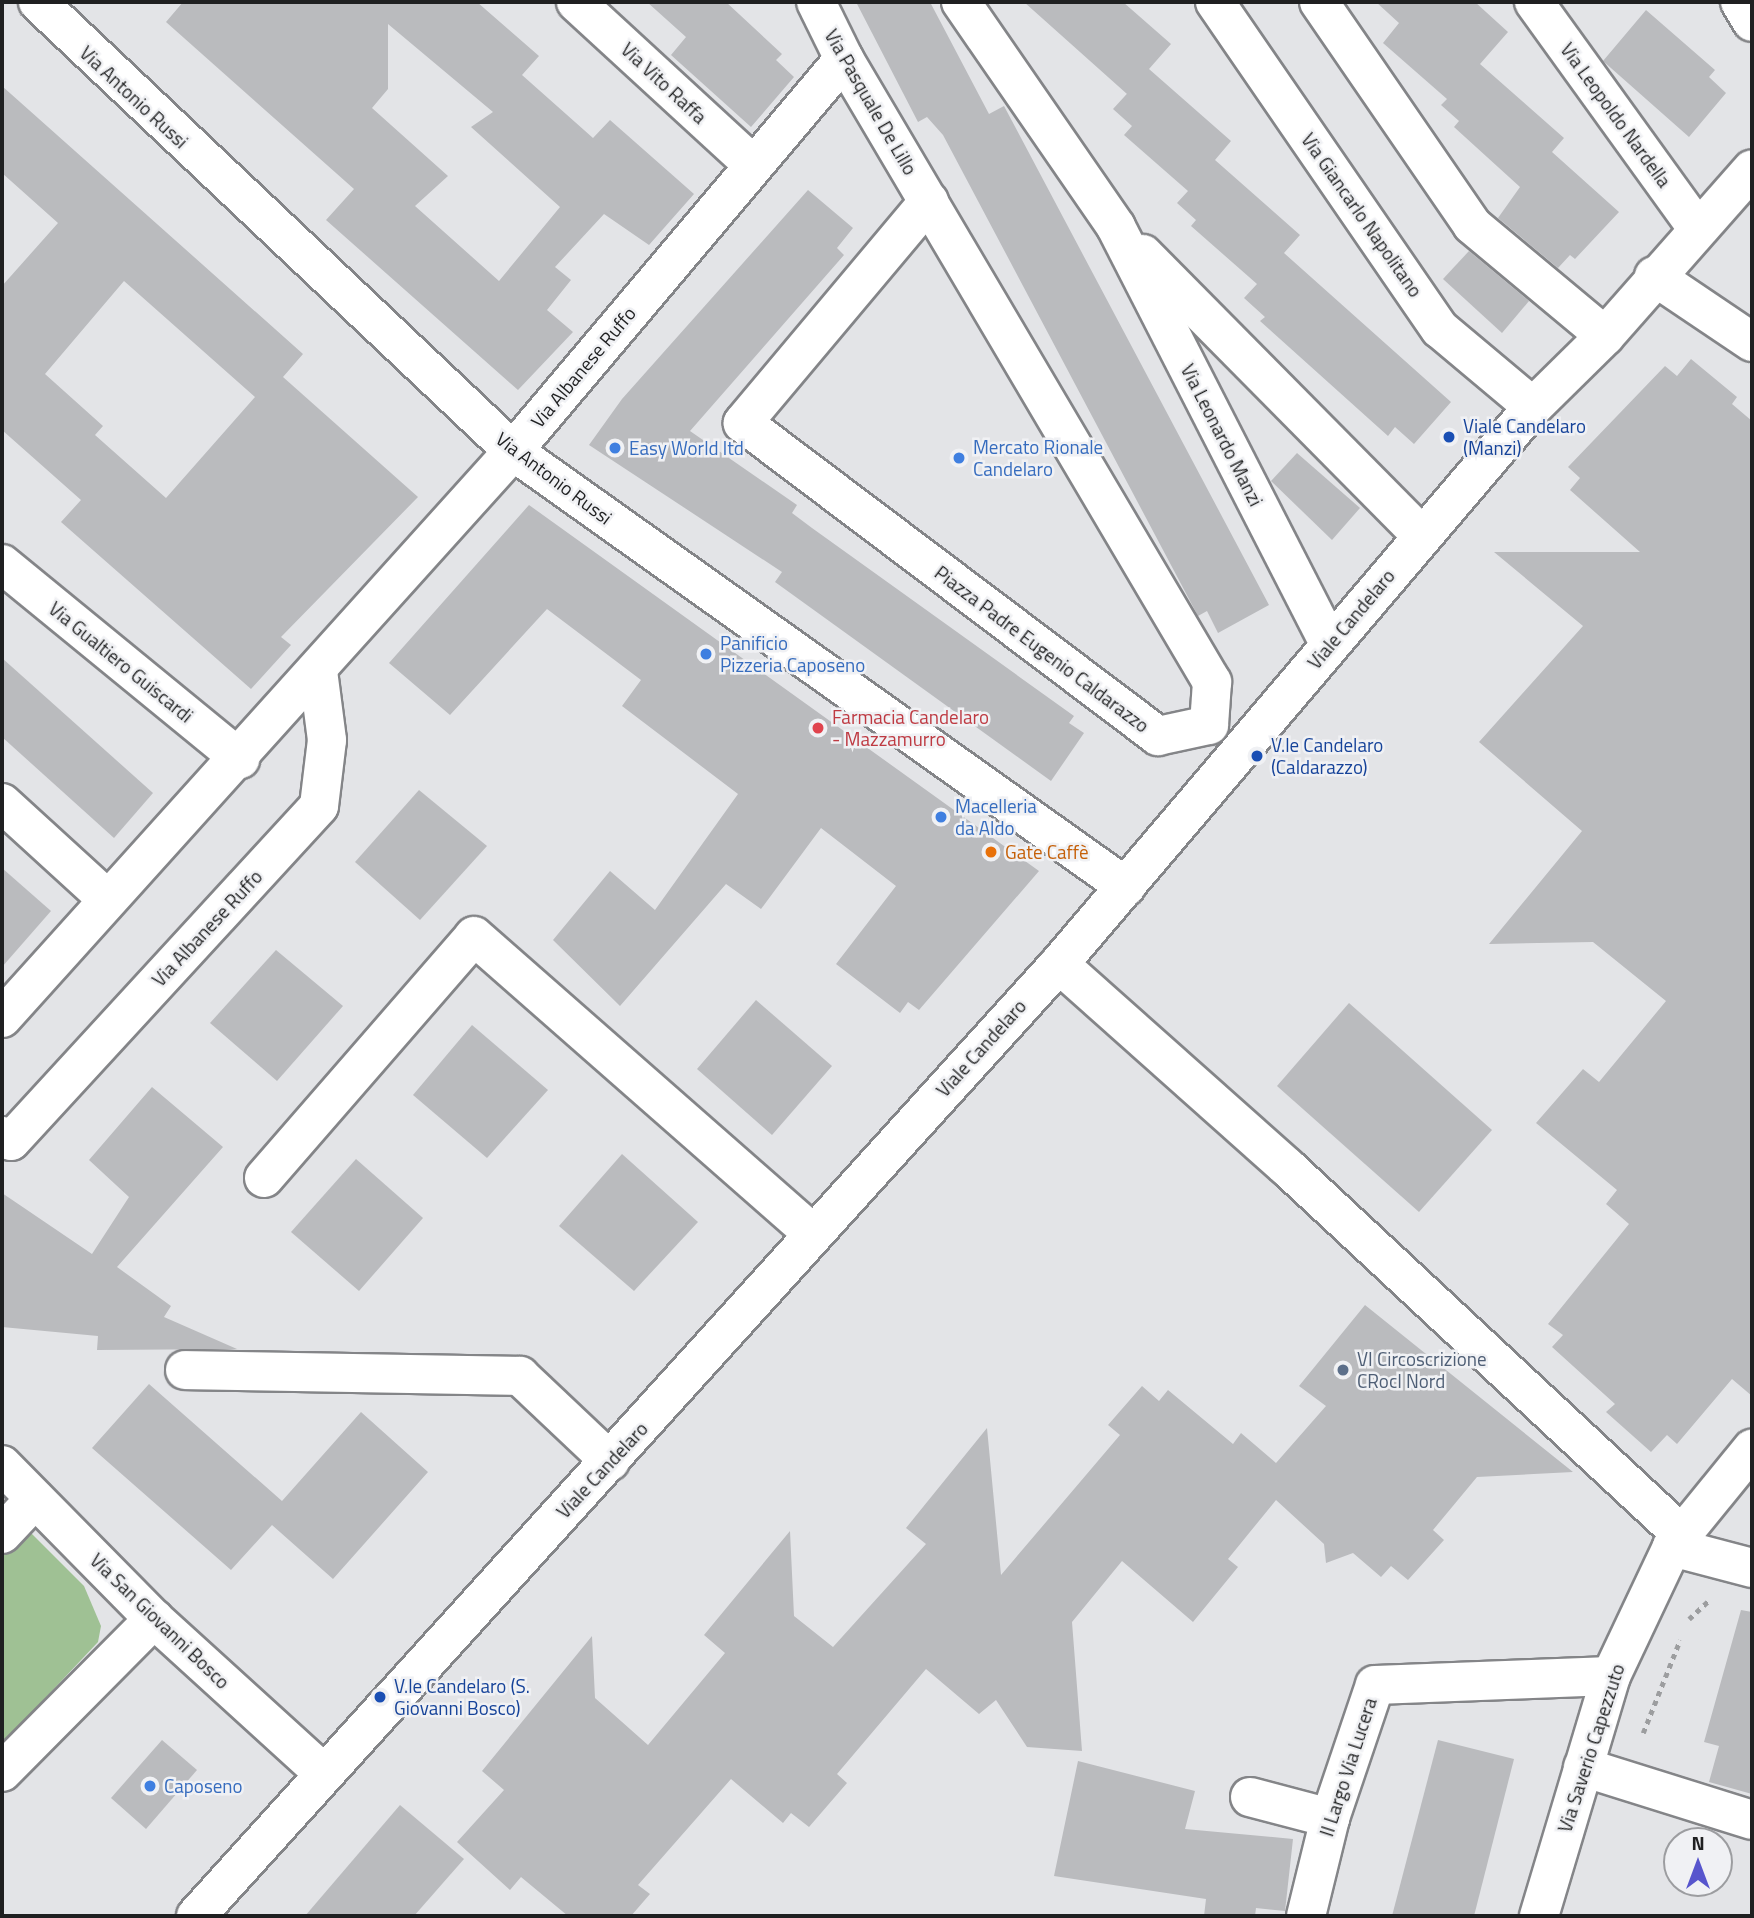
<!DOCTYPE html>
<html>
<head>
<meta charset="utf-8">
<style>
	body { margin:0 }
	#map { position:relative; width:1754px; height:1918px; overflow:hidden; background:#e3e4e7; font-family:"Titillium Web",sans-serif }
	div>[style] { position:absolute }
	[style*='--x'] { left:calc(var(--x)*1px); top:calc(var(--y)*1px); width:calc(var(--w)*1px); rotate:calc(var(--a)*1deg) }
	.green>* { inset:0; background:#9fc194 }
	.building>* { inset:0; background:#babbbe }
	.path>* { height:4.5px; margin-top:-2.25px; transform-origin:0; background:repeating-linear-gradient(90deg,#9c9d9f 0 5px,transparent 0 10px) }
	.roads { filter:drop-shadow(2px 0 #848588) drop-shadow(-2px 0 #848588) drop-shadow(0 2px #848588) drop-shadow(0 -2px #848588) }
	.minor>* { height:38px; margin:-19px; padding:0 19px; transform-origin:19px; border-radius:19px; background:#fff }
	.major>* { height:38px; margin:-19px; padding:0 19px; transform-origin:19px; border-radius:19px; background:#fff }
	.dots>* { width:19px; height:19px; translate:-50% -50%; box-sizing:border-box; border:4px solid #f0f1f4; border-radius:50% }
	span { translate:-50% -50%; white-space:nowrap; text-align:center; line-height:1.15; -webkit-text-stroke:5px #f0f1f4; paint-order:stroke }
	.street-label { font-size:19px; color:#1f2021 }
	.transit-label { font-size:19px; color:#164399 }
	.left { translate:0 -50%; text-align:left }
	.shop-label { font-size:19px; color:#366cbe }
	.health-label { font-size:19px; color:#be3a42 }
	.food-label { font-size:19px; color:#c56008 }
	.service-label { font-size:19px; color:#4e5e75 }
	.frame { position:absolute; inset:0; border:4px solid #1f2021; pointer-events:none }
	.north { position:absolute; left:1663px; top:1827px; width:70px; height:70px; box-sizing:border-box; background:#f0f1f4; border:2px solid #9c9da0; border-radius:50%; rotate:0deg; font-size:19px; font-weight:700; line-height:28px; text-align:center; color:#1f2021 }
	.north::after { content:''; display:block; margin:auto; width:24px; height:32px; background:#5755cd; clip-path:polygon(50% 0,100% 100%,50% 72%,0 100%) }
</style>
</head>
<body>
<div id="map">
	<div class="green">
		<div style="clip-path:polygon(2px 1504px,84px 1586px,101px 1626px,98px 1642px,2px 1744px)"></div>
	</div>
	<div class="building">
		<div style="clip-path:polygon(evenodd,183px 2px,477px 2px,539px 56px,522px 75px,593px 138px,610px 120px,694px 194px,649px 245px,604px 214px,555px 267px,571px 280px,547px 310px,573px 332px,518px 390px,326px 220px,354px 189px,166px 22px,183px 2px,388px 24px,493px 112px,471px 127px,560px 207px,499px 281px,415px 206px,448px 176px,372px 108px,388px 89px,388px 24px)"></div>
		<div style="clip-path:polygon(647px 2px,726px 2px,782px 54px,776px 60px,794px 77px,751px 127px,671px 55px,686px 37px)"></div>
		<div style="clip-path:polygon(856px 2px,930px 2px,989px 114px,1004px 106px,1269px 605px,1218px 633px,1207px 611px,1198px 616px,943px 135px,927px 117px,918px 122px)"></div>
		<div style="clip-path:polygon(1024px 2px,1123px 2px,1171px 44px,1149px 69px,1231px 141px,1215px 160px,1300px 235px,1284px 253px,1451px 402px,1414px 444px,1395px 427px,1388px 436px,1260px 321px,1265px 317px,1244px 298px,1257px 284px,1191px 226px,1196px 220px,1177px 203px,1188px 191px,1124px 135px,1132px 126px,1113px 109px,1135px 85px,1127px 94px)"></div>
		<div style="clip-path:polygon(1376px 2px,1475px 2px,1508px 32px,1480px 64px,1564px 138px,1552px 152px,1619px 212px,1575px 259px,1570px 255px,1558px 268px,1498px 218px,1520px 187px,1454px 127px,1459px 121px,1441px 105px,1447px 99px,1383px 43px,1399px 23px)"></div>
		<div style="clip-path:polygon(1646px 10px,1715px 70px,1709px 77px,1726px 93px,1689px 137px,1603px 61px)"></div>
		<div style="clip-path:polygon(evenodd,2px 86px,303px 354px,283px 377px,418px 497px,281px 637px,291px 645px,251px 689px,61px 522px,81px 500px,2px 430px,2px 286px,58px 223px,2px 173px,2px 86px,124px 281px,255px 397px,166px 498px,95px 435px,103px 426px,45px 374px,124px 281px)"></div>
		<div style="clip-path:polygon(808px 190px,853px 228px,837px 248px,844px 255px,690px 431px,797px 505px,792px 513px,812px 528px,1074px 716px,1069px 723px,1084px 733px,1051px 781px,775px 582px,782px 572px,589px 445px,622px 399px)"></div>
		<div style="clip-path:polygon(1469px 251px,1529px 301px,1502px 333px,1443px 279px)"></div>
		<div style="clip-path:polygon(1691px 359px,1737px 397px,1732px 404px,1752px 421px,1752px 1396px,1732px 1379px,1677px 1444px,1667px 1435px,1651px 1452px,1606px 1412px,1615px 1404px,1552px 1347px,1563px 1335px,1548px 1324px,1629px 1224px,1606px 1204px,1617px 1190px,1536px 1123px,1583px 1069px,1599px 1082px,1666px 1001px,1593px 942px,1489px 944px,1582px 831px,1479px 742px,1583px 626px,1494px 552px,1640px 552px,1570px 490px,1580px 478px,1568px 467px,1665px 366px,1677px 376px)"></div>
		<div style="clip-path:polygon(1297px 453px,1360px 508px,1332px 540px,1271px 481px)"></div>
		<div style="clip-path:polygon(529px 505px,1039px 871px,919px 1010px,908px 1002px,900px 1013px,836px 964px,896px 886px,821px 828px,761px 909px,726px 884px,620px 1006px,553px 940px,610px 871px,655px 910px,738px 794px,622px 706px,641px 680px,547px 609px,450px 715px,389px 663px)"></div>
		<div style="clip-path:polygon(2px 658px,153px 793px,114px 838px,2px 737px)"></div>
		<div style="clip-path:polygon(419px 790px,487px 846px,420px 920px,355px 862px)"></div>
		<div style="clip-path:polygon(2px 868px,51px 911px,2px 967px)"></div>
		<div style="clip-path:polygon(276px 950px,343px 1006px,277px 1081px,210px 1023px)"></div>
		<div style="clip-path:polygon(756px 1000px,832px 1066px,772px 1135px,697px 1069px)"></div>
		<div style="clip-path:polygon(1349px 1003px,1492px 1130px,1419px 1212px,1277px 1086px)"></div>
		<div style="clip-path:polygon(472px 1025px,548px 1090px,487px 1158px,413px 1095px)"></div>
		<div style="clip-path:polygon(152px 1087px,223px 1147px,117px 1267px,171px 1306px,164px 1317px,237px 1349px,97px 1350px,98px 1336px,2px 1327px,2px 1193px,92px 1254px,129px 1197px,89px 1160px)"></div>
		<div style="clip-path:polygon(622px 1154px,698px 1222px,634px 1291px,559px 1226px)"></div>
		<div style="clip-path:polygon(356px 1159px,423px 1218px,359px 1291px,291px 1232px)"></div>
		<div style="clip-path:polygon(1365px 1305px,1573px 1472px,1477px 1477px,1433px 1530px,1444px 1540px,1408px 1580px,1391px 1566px,1381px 1577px,1353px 1553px,1326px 1563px,1324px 1544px,1276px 1500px,1228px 1559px,1238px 1567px,1193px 1622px,1122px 1561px,1072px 1622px,1082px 1751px,1027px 1747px,996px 1700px,979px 1714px,926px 1669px,837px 1774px,847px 1783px,809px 1827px,791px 1813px,783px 1823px,731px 1779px,638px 1885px,650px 1894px,631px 1916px,568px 1916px,521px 1877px,510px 1890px,457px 1842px,504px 1790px,482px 1771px,592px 1636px,595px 1698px,648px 1745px,725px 1653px,704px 1635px,790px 1531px,794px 1616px,833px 1647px,926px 1544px,906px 1528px,987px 1428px,1001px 1575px,1120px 1435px,1108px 1425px,1142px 1386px,1159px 1401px,1168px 1390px,1233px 1444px,1241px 1433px,1276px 1463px,1326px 1406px,1299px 1386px)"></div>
		<div style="clip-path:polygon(149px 1384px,282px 1501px,361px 1412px,428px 1472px,333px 1579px,272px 1525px,231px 1570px,92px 1448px)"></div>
		<div style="clip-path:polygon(1741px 1610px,1752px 1612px,1752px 1794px,1709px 1782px,1719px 1746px,1704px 1742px)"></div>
		<div style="clip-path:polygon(162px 1740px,197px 1770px,146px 1829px,111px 1798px)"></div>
		<div style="clip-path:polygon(1438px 1740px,1514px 1759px,1474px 1916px,1392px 1916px)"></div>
		<div style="clip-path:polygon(1078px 1761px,1195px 1791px,1185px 1829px,1293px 1839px,1285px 1911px,1256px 1908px,1255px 1916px,1204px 1916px,1206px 1899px,1054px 1876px)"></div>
		<div style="clip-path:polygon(400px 1805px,464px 1859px,414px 1916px,305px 1916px)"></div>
	</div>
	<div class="path">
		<div style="--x:1689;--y:1619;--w:26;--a:-43"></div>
		<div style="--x:1643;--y:1733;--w:100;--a:-68.3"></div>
	</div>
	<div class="roads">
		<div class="minor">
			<div style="--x:38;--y:2;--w:654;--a:43.39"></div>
			<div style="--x:513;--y:451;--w:752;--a:35.42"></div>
			<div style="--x:576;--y:2;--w:239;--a:42.6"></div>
			<div style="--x:816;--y:2;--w:64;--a:63.8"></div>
			<div style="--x:844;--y:59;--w:724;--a:59.43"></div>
			<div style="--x:1212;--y:682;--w:43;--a:94"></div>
			<div style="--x:961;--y:2;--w:273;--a:55.4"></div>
			<div style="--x:1116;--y:227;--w:467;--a:62.9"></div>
			<div style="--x:1215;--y:2;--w:397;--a:55.5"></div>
			<div style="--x:1440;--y:329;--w:121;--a:40"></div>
			<div style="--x:1319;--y:2;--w:270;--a:55.5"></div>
			<div style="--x:1472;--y:225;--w:173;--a:39.8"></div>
			<div style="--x:1534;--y:2;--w:279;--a:54.2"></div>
			<div style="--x:1740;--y:2;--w:23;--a:59"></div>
			<div style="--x:929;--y:201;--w:290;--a:130"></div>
			<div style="--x:743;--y:423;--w:520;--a:37.02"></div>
			<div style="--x:1158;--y:736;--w:52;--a:-12.2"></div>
			<div style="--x:1143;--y:254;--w:397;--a:45.3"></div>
			<div style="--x:1654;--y:276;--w:118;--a:34"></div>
			<div style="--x:2;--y:564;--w:308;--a:39.3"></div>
			<div style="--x:2;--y:803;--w:139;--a:42.4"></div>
			<div style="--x:1059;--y:964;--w:305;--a:41.7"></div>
			<div style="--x:1287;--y:1167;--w:540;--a:42.97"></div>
			<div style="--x:2;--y:1018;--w:763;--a:-47.97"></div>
			<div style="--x:513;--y:451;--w:513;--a:-49.82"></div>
			<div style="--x:2;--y:1136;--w:10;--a:29"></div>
			<div style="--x:11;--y:1141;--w:455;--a:-47.4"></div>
			<div style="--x:319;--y:806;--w:66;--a:-83.1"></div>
			<div style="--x:327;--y:740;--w:70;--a:-97.4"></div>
			<div style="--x:264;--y:1178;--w:320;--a:-49"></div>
			<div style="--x:474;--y:936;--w:450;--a:41.3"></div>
			<div style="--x:185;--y:1370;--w:335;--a:1"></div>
			<div style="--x:520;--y:1376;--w:124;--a:43.4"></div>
			<div style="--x:2;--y:1465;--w:216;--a:45.4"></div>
			<div style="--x:154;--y:1619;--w:229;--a:42.3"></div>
			<div style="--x:2;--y:1534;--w:48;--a:-46.7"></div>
			<div style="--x:1672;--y:1547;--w:83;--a:14.7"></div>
			<div style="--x:1583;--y:1767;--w:177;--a:17.4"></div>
			<div style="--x:2;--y:1772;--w:216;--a:-45.2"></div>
			<div style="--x:1250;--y:1797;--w:83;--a:14.7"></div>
			<div style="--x:1306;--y:1916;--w:101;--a:-76.2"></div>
			<div style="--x:1330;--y:1818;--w:140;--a:-71.3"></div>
			<div style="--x:1375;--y:1685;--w:236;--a:-2.2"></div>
			<div style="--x:1539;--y:1916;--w:251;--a:-73.3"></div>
			<div style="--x:1611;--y:1676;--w:143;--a:-64.7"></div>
			<div style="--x:1672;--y:1547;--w:127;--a:-50.8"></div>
		</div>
		<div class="major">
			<div style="--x:196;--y:1916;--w:1285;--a:-47.81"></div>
			<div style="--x:1059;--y:964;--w:731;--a:-49.6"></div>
			<div style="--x:1533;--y:407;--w:101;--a:-44.6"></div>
			<div style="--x:1605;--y:336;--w:222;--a:-48.6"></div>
		</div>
	</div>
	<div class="dots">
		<div style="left:1449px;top:437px;background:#1a4fb4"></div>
		<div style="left:615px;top:448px;background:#3f7fe0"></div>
		<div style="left:959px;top:458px;background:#3f7fe0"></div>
		<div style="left:706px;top:654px;background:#3f7fe0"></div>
		<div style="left:818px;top:728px;background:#e0444e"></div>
		<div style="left:1257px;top:756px;background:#1a4fb4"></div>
		<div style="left:941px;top:817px;background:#3f7fe0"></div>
		<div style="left:991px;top:852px;background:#e8710a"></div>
		<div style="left:1343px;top:1370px;background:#5c6f8a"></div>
		<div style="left:380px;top:1697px;background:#1a4fb4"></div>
		<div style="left:150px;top:1786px;background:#3f7fe0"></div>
	</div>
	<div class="street-label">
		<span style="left:664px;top:83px;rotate:43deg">Via Vito Raffa</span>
		<span style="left:134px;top:97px;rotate:43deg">Via Antonio Russi</span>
		<span style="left:871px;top:102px;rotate:60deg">Via Pasquale De Lillo</span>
		<span style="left:1616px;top:115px;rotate:54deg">Via Leopoldo Nardella</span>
		<span style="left:1362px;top:215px;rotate:55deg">Via Giancarlo Napolitano</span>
		<span style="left:583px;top:367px;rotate:-50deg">Via Albanese Ruffo</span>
		<span style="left:1222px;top:435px;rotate:63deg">Via Leonardo Manzi</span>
		<span style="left:554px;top:478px;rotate:37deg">Via Antonio Russi</span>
		<span style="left:1351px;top:619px;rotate:-50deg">Viale Candelaro</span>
		<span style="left:1042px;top:649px;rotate:37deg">Piazza Padre Eugenio Caldarazzo</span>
		<span style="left:121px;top:662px;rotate:39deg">Via Gualtiero Guiscardi</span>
		<span style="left:207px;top:928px;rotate:-47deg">Via Albanese Ruffo</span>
		<span style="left:981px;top:1048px;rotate:-48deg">Viale Candelaro</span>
		<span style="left:602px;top:1470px;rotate:-47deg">Viale Candelaro</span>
		<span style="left:160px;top:1621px;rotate:44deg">Via San Giovanni Bosco</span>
		<span style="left:1591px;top:1748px;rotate:-72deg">Via Saverio Capezzuto</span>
		<span style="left:1348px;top:1767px;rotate:-72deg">II Largo Via Lucera</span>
	</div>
	<div class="transit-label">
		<span class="left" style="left:1463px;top:437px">Viale Candelaro<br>(Manzi)</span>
		<span class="left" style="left:1271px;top:756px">V.le Candelaro<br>(Caldarazzo)</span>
		<span class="left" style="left:394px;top:1697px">V.le Candelaro (S.<br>Giovanni Bosco)</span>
	</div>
	<div class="shop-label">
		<span class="left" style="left:973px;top:458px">Mercato Rionale<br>Candelaro</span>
		<span class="left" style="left:629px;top:448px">Easy World ltd</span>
		<span class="left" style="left:720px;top:654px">Panificio<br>Pizzeria Caposeno</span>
		<span class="left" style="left:955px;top:817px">Macelleria<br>da Aldo</span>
		<span class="left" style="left:164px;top:1786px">Caposeno</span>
	</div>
	<div class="health-label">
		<span class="left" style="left:832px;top:728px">Farmacia Candelaro<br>- Mazzamurro</span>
	</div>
	<div class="food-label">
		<span class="left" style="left:1005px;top:852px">Gate Caffè</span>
	</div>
	<div class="service-label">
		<span class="left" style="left:1357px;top:1370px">VI Circoscrizione<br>CRocI Nord</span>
	</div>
	<div class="frame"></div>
	<div class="north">N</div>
</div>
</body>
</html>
